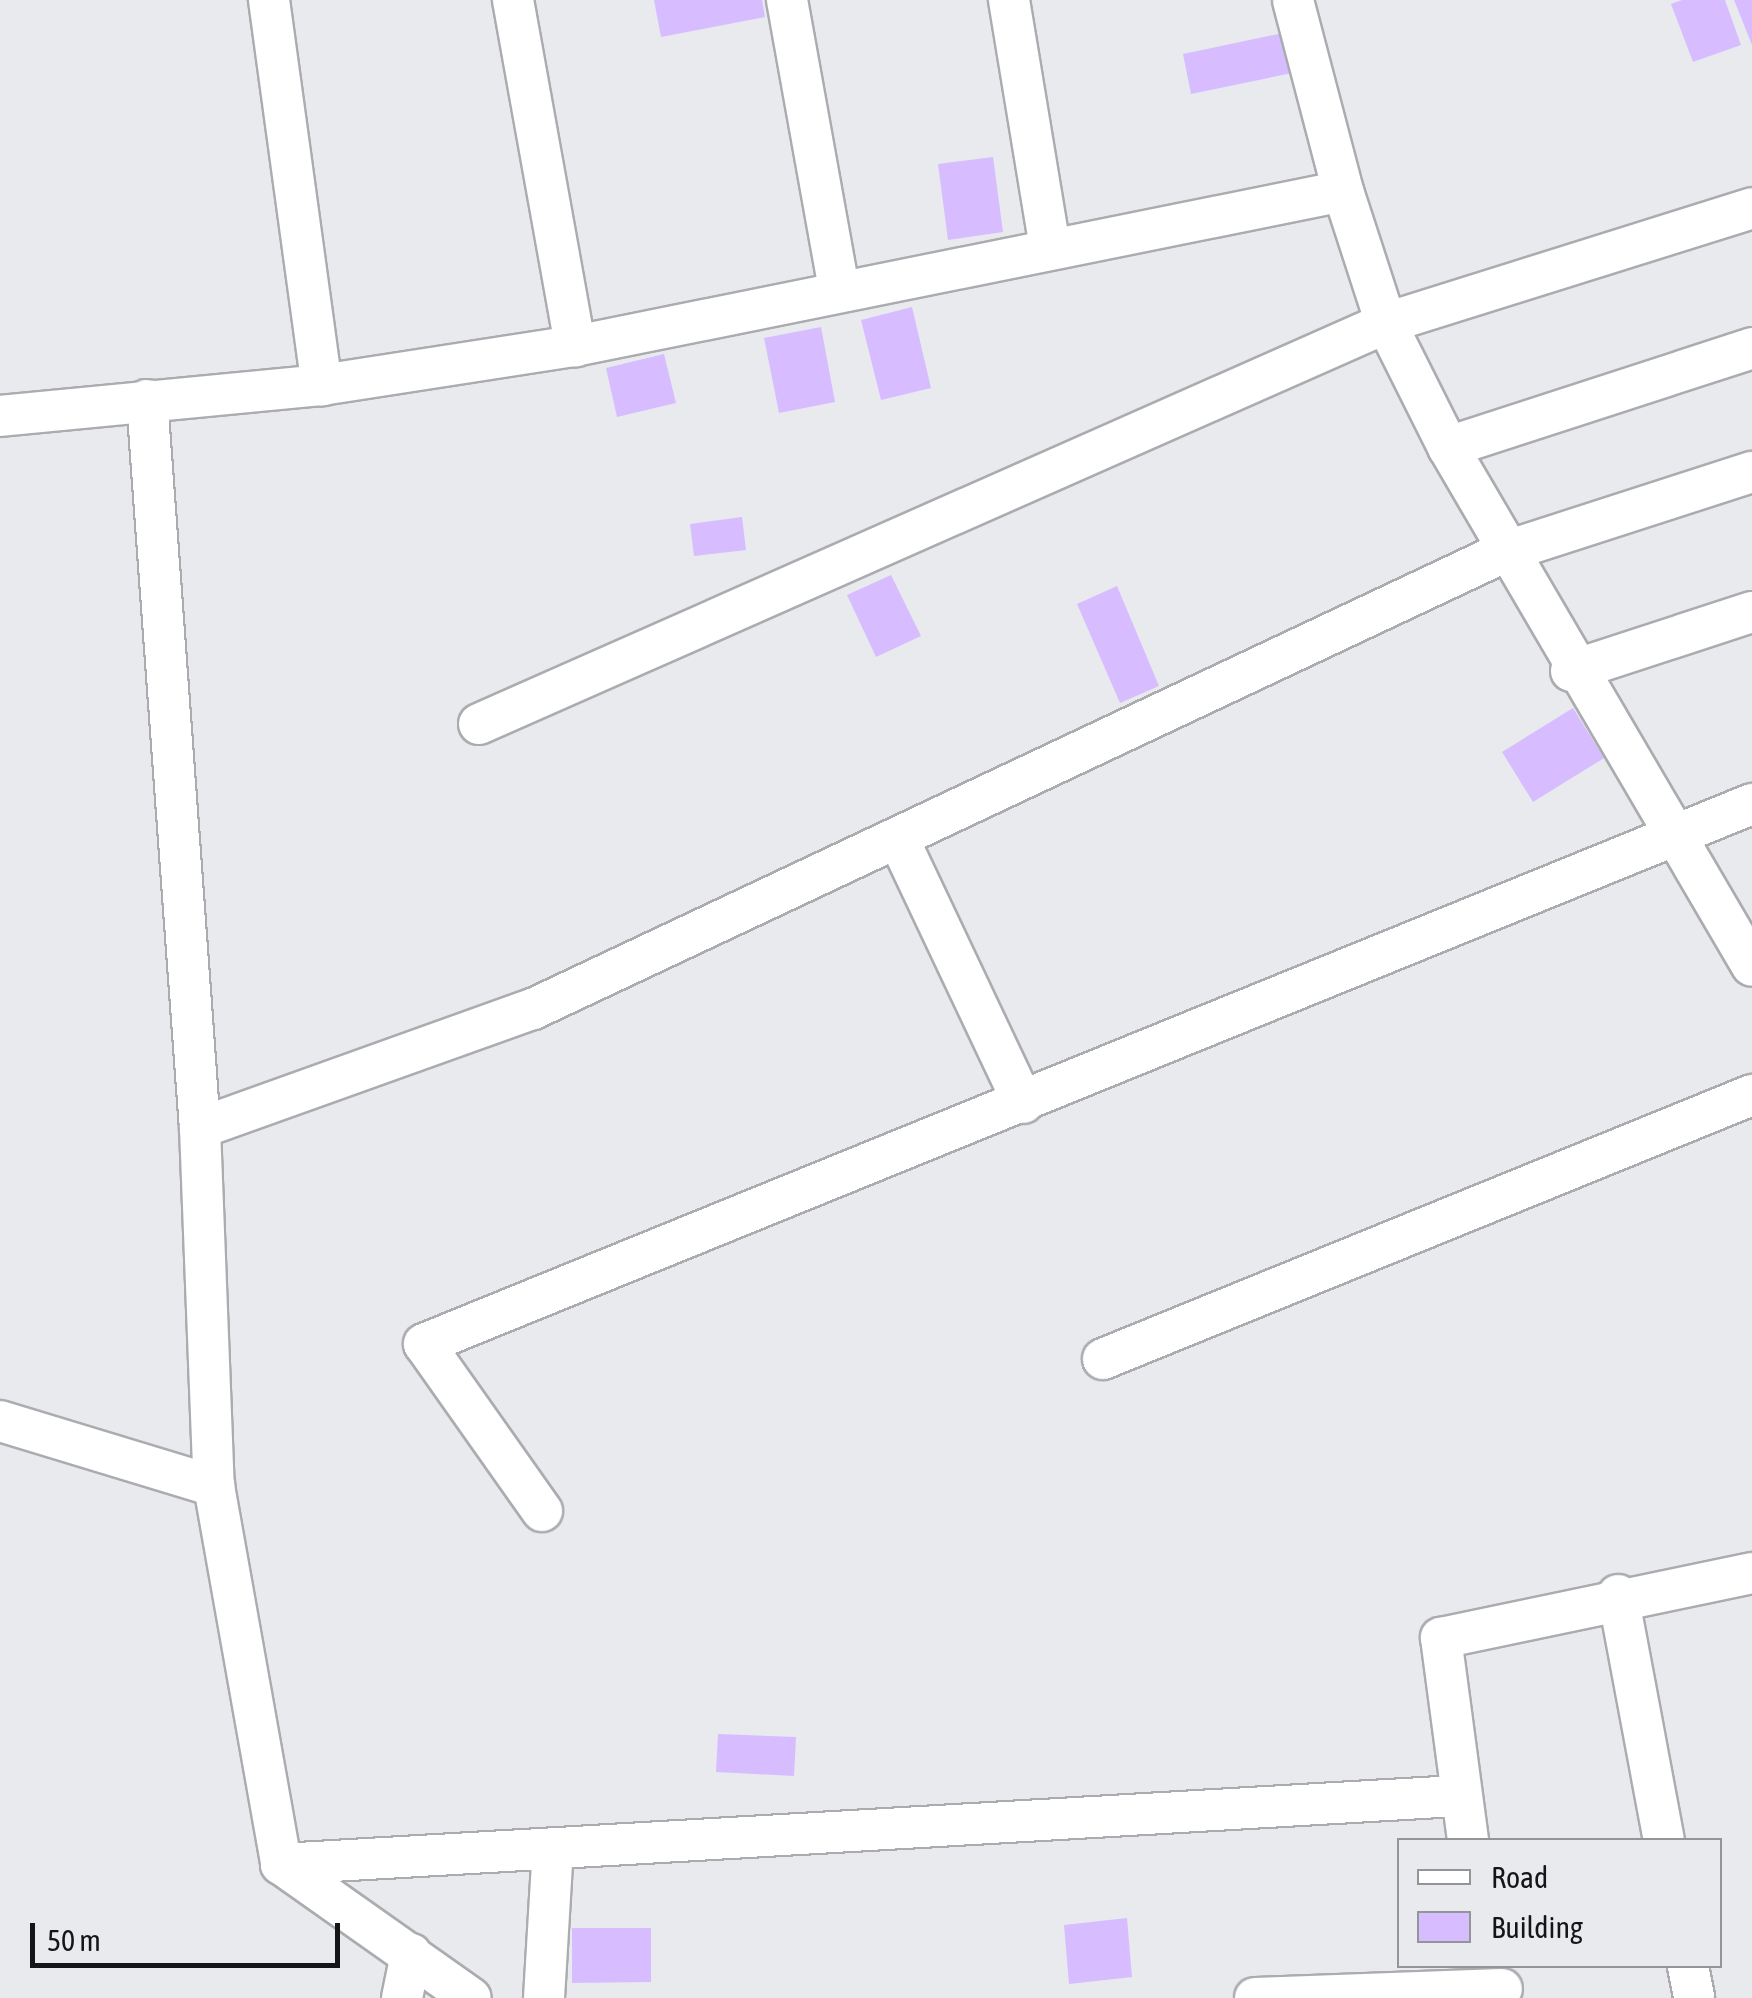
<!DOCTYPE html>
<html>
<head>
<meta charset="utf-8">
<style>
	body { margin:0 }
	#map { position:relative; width:1752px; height:1998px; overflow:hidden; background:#e8eaee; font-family:"Asap Condensed",sans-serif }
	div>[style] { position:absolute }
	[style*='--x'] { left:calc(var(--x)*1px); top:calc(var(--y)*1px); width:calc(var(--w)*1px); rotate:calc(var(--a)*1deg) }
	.building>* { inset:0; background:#d7bdff }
	.roads { filter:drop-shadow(2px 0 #aaacb0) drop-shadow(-2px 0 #aaacb0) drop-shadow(0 2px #aaacb0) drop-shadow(0 -2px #aaacb0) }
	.minor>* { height:40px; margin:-20px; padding:0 20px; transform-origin:20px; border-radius:20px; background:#fff }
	span { translate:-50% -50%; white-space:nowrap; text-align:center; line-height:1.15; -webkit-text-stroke:8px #e8eaee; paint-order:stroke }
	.legend { position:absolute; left:1397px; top:1838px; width:325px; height:130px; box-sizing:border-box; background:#e8eaee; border:2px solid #939598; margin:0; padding:12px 18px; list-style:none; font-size:30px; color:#141516 }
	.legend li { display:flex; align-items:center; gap:20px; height:50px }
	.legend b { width:50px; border:2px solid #939598 }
	.scale { position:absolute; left:30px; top:1923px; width:310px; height:45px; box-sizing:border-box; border:5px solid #141516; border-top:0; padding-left:12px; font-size:30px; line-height:35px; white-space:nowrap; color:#141516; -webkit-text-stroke:8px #e8eaee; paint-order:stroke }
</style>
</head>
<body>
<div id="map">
	<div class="building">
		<div style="clip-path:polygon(654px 0,762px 0,765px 17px,661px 37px)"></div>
		<div style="clip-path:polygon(1682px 0,1725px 0,1741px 45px,1693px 62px,1671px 4px)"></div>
		<div style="clip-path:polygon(1734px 0,1752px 0,1752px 45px)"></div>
		<div style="clip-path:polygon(1283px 33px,1292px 73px,1191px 94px,1183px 54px)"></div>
		<div style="clip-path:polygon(993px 157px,1003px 232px,948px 240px,938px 164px)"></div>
		<div style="clip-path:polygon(912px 307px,931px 388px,881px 400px,861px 320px)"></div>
		<div style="clip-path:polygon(821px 327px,835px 402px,779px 413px,764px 338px)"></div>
		<div style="clip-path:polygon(664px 354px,676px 403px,617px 417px,606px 368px)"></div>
		<div style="clip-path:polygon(742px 517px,746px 550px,694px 556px,690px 524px)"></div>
		<div style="clip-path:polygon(891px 575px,921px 636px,876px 657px,847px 595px)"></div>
		<div style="clip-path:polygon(1117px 586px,1159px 686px,1120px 703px,1077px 604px)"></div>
		<div style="clip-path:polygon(1573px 708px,1604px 758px,1533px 802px,1502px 752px)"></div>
		<div style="clip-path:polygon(718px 1734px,796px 1737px,794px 1776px,716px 1772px)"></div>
		<div style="clip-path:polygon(1127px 1918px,1132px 1977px,1069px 1984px,1064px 1925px)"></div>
		<div style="clip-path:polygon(572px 1928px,651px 1928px,651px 1982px,572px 1983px)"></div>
	</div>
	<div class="roads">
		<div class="minor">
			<div style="--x:269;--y:0;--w:389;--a:82.2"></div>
			<div style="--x:513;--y:0;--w:352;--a:79.8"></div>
			<div style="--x:787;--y:0;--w:294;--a:79.8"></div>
			<div style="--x:1009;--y:0;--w:251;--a:80.6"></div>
			<div style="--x:1343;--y:191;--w:139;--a:72"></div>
			<div style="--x:1386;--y:323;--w:139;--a:63.4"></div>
			<div style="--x:1448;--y:447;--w:601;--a:59.64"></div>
			<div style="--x:147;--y:400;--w:730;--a:85.84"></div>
			<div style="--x:200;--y:1128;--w:358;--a:87.8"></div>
			<div style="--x:214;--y:1486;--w:384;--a:79.9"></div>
			<div style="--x:281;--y:1864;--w:232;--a:35.2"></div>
			<div style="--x:0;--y:416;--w:323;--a:-5.5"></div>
			<div style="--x:322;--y:385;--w:256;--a:-8.8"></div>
			<div style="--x:575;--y:346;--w:783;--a:-11.41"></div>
			<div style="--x:1343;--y:191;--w:197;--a:-104.7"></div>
			<div style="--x:1448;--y:447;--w:320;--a:-18"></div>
			<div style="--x:1571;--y:671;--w:190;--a:-18.1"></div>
			<div style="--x:479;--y:724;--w:992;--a:-23.85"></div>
			<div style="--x:1386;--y:323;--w:384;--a:-17.4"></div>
			<div style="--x:898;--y:838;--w:293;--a:64.7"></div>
			<div style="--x:200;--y:1128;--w:354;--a:-19.7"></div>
			<div style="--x:533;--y:1009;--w:1073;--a:-25.2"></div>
			<div style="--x:1504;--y:552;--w:261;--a:-17.9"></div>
			<div style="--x:1103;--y:1359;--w:701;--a:-22.14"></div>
			<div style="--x:0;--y:1421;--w:224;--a:16.9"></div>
			<div style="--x:542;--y:1511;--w:204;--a:-125.2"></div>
			<div style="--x:424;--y:1344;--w:1434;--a:-22.13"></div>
			<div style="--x:1618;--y:1595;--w:249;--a:79.4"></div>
			<div style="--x:1468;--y:1840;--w:204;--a:-97.6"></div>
			<div style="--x:1441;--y:1638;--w:318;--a:-11.8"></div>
			<div style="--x:281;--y:1864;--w:1178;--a:-3.31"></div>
			<div style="--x:1688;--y:1966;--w:33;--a:79"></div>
			<div style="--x:402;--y:1998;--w:45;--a:-78.4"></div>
			<div style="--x:544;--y:1998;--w:150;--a:-86.6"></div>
			<div style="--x:1255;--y:1998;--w:247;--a:-2.1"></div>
		</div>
	</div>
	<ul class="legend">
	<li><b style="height:12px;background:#fff"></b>Road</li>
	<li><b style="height:28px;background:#d7bdff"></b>Building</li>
	</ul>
	<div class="scale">50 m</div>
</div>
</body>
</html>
